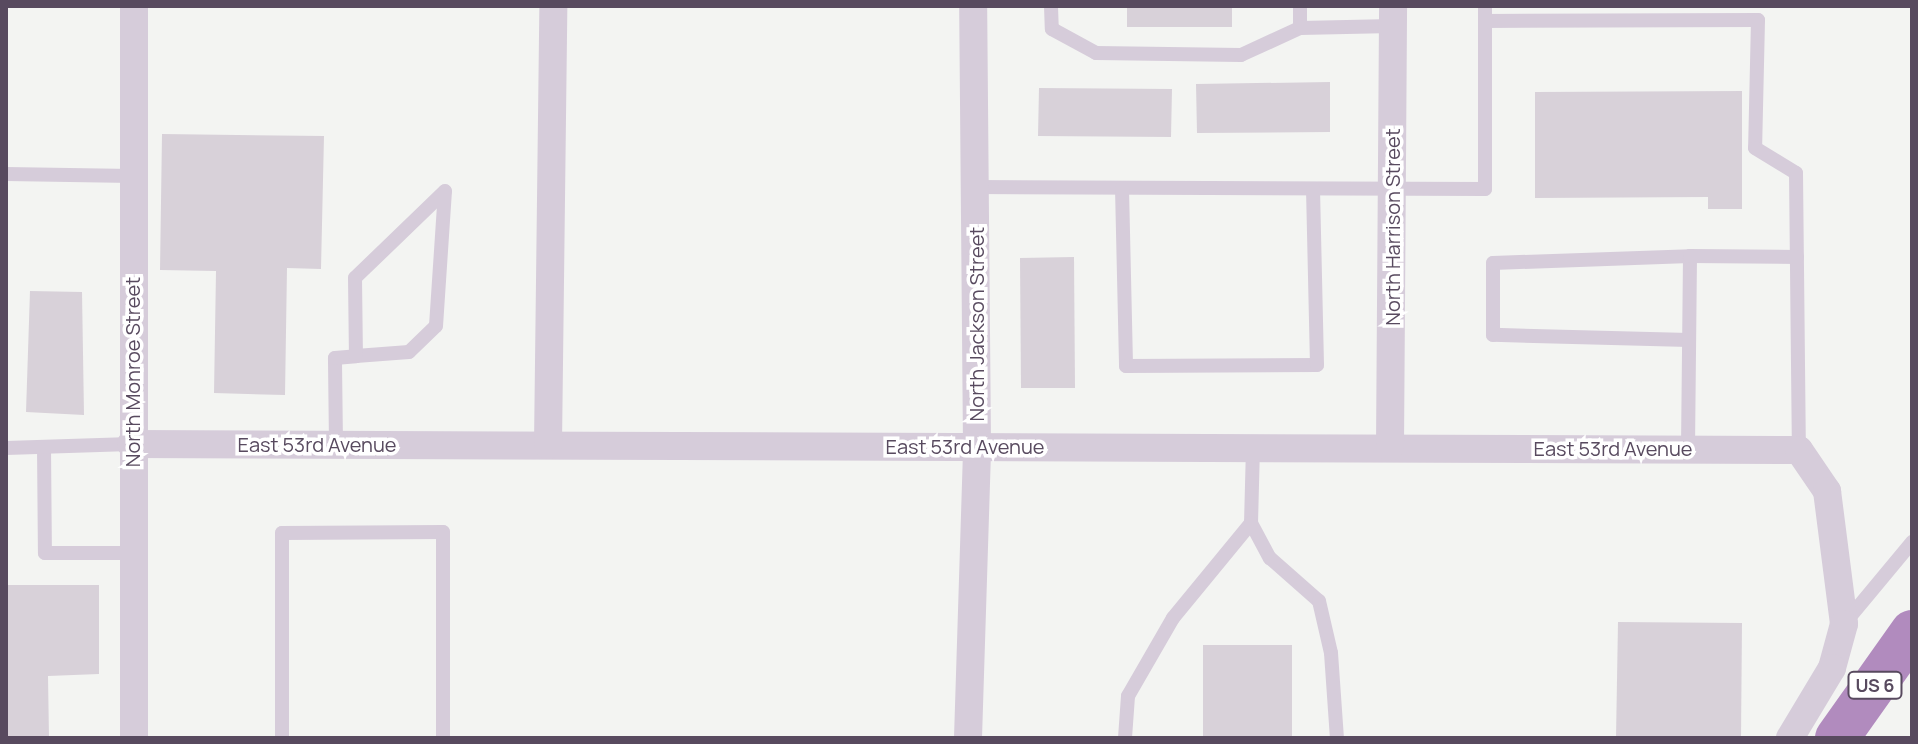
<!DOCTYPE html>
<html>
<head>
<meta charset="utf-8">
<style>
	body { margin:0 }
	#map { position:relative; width:1918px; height:744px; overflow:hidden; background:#f3f4f2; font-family:Manrope,sans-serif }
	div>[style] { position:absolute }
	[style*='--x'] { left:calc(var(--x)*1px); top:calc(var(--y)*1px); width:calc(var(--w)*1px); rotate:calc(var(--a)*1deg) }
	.building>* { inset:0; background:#d8d1d9 }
	.lane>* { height:14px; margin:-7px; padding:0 7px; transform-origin:7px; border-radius:7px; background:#d6ccda }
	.street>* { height:28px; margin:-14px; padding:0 14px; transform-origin:14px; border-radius:14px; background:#d6ccda }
	.highway>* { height:44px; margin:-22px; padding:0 22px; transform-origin:22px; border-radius:22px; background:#b18bbe }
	span { translate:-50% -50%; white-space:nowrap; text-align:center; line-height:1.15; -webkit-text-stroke:7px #fff; paint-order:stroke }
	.shield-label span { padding:2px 6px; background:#fff; border:2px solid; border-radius:6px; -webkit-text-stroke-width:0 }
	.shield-label { font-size:18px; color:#584a5f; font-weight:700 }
	.street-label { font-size:20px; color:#584a5f }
	.frame { position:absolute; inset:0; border:8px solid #584a5f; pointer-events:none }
</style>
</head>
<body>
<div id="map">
	<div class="building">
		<div style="clip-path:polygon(1127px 6px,1232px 6px,1232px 27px,1127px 27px)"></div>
		<div style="clip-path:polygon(1330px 82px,1330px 132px,1197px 133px,1196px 84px)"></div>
		<div style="clip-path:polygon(1039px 88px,1172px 89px,1171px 137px,1038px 136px)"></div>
		<div style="clip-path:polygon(1742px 91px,1742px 209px,1708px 209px,1708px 197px,1535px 198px,1535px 92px)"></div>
		<div style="clip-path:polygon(162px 134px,324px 136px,321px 269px,287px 268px,285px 395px,214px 393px,216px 271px,160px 270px)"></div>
		<div style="clip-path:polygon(1074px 257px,1075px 388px,1021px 388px,1020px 258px)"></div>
		<div style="clip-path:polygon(30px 291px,82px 292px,84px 415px,26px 412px)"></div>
		<div style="clip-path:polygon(6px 585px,99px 585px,99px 674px,48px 676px,49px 738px,6px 738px)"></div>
		<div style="clip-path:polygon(1618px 622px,1742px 623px,1741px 738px,1616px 738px)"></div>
		<div style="clip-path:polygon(1203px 645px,1292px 645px,1292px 738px,1203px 738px)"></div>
	</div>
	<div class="lane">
		<div style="--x:1051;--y:6;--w:23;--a:88"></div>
		<div style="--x:1052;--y:29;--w:50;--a:28.6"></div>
		<div style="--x:1096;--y:53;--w:145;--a:0.8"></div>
		<div style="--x:1241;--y:55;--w:65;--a:-24.6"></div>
		<div style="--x:1300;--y:6;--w:22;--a:90"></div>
		<div style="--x:1300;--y:28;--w:93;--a:-1.2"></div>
		<div style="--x:1485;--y:21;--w:273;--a:-0.2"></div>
		<div style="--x:1758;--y:20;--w:128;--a:91.3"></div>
		<div style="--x:1755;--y:148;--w:48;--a:31.4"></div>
		<div style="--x:1796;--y:173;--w:277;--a:89.4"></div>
		<div style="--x:6;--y:174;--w:127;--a:0.9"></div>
		<div style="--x:975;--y:187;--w:510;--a:0.22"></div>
		<div style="--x:1485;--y:189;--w:183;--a:-90"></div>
		<div style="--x:1122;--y:188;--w:178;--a:88.7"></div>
		<div style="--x:1126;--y:366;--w:191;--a:-0.3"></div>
		<div style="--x:1317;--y:365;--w:176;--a:-91.3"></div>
		<div style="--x:1689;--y:340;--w:196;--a:-178.5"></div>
		<div style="--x:1493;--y:335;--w:72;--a:-90"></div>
		<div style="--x:1493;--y:263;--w:197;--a:-2"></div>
		<div style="--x:336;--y:444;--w:86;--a:-90.7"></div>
		<div style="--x:335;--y:358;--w:21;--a:-5"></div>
		<div style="--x:356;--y:356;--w:53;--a:-4.3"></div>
		<div style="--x:409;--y:352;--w:37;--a:-44"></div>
		<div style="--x:436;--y:326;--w:135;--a:-86.2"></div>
		<div style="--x:445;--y:191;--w:125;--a:136"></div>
		<div style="--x:355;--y:278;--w:78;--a:89.3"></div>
		<div style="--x:44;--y:447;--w:106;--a:89.5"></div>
		<div style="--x:45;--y:553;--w:87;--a:0"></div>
		<div style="--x:1253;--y:447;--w:76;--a:91.5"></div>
		<div style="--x:1251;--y:523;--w:40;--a:62"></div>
		<div style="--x:1270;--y:558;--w:65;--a:41.3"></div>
		<div style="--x:1319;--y:601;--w:53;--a:77"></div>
		<div style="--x:1331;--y:653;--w:85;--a:86"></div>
		<div style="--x:6;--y:448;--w:125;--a:-1.8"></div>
		<div style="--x:1688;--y:448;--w:192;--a:-89.4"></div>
		<div style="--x:1690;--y:256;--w:107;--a:0.5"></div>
		<div style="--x:1844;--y:624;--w:107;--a:-50.3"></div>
		<div style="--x:282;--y:738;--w:205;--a:-90"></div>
		<div style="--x:282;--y:533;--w:161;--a:-0.4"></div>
		<div style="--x:443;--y:532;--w:206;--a:90"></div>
		<div style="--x:1125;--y:738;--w:42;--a:-85.9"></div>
		<div style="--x:1128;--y:696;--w:90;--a:-60"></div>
		<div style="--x:1173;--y:618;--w:123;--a:-50.6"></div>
	</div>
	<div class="street">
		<div style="--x:131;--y:444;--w:1668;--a:0.21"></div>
		<div style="--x:1799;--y:450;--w:50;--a:55.7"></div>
		<div style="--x:1827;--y:491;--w:134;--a:82.7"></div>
		<div style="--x:1844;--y:624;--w:46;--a:105.3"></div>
		<div style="--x:1832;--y:668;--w:82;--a:121"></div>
		<div style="--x:548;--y:445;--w:439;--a:-89.3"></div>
		<div style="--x:1390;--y:447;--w:441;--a:-89.6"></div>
		<div style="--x:134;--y:738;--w:732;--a:-90"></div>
		<div style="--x:968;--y:738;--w:292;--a:-88.2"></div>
		<div style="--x:977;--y:446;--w:440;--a:-90.5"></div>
	</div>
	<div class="highway">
		<div style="--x:1837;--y:738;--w:130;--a:-54.7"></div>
	</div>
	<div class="shield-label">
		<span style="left:1875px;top:685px">US 6</span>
	</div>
	<div class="street-label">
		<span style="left:1392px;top:227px;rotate:-90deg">North Harrison Street</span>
		<span style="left:976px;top:324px;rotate:-90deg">North Jackson Street</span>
		<span style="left:132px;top:372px;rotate:-90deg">North Monroe Street</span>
		<span style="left:317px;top:444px">East 53rd Avenue</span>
		<span style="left:965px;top:446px">East 53rd Avenue</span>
		<span style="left:1613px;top:448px">East 53rd Avenue</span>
	</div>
	<div class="frame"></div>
</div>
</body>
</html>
